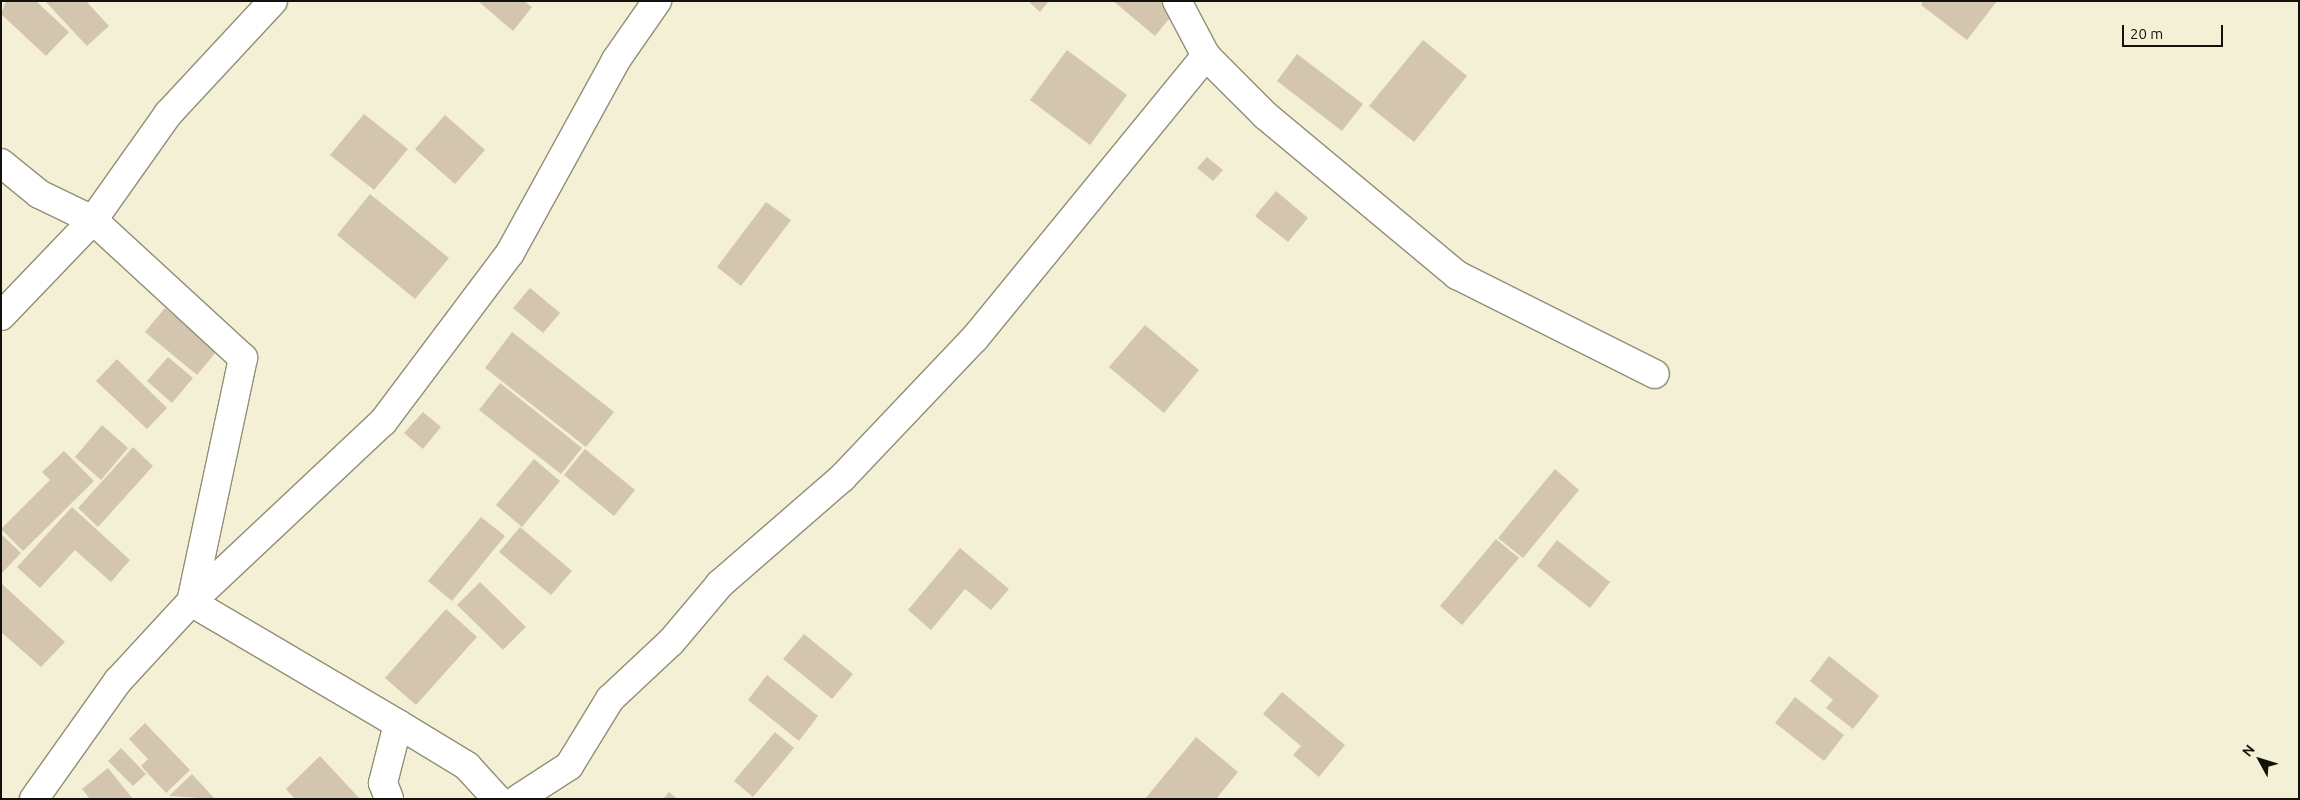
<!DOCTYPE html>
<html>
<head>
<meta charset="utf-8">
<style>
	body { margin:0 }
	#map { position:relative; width:2300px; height:800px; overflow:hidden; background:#f4f0d5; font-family:Ubuntu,sans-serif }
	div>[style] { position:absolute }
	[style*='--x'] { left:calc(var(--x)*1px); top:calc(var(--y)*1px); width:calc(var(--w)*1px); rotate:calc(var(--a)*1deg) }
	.building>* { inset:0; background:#d4c5ae }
	.roads { filter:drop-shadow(1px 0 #928e76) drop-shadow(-1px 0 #928e76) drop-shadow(0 1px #928e76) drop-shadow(0 -1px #928e76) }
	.street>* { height:28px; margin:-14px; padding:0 14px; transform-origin:14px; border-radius:14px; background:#fff }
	span { translate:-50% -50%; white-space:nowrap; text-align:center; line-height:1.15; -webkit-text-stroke:4px #f4f0d5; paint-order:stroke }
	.frame { position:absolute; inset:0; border:2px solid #131209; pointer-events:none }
	.north { position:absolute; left:2235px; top:735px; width:50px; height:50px; -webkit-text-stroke:4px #f4f0d5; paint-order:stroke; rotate:309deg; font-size:14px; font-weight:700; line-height:20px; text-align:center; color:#131209 }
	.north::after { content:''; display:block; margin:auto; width:18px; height:22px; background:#131209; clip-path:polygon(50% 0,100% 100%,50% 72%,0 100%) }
	.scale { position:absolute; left:2122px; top:25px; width:101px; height:22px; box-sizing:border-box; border:2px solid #131209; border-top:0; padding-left:6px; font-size:15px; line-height:18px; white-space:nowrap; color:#131209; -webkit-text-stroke:4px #f4f0d5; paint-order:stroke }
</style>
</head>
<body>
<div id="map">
	<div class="building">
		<div style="clip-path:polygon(6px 1px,36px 1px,69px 32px,46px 56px,1px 14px)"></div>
		<div style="clip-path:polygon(45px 1px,86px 1px,109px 26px,87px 46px)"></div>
		<div style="clip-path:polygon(478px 1px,524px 1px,532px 7px,513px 31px)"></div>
		<div style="clip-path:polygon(1028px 1px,1049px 1px,1040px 12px)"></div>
		<div style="clip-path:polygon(1113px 1px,1167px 1px,1177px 9px,1155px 36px)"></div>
		<div style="clip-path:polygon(1923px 1px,1997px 1px,1967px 40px,1921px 5px)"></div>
		<div style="clip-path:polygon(1423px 40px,1467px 76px,1414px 142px,1369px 106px)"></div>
		<div style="clip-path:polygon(1067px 50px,1127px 95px,1090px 145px,1030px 100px)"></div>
		<div style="clip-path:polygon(1297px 54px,1363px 104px,1342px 131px,1277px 81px)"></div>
		<div style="clip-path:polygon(364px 114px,408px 149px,374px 190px,330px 155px)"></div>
		<div style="clip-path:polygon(445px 115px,485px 150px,455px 184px,415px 149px)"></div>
		<div style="clip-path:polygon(1207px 157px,1223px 170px,1213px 181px,1197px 168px)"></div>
		<div style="clip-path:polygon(1276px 191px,1308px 218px,1288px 242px,1255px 216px)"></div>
		<div style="clip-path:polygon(370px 194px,449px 258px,415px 299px,337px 235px)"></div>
		<div style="clip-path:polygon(766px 202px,791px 220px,741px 286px,717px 267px)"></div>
		<div style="clip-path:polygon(530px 288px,560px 313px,543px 333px,513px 308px)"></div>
		<div style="clip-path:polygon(165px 308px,217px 351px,197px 375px,145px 332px)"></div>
		<div style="clip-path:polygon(1145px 325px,1199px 370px,1164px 413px,1109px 367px)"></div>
		<div style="clip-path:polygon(512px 332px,614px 412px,586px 447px,485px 368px)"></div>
		<div style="clip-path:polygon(168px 357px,193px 378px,172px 403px,147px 381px)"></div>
		<div style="clip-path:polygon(117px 359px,167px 408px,147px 429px,96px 381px)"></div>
		<div style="clip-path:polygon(500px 383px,582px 448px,561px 474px,479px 410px)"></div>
		<div style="clip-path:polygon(423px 412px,441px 427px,423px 449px,404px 433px)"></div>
		<div style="clip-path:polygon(102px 425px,128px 448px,101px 480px,75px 457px)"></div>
		<div style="clip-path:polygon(133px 447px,153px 466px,98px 527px,78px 508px)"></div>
		<div style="clip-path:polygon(585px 449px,635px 490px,614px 516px,564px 475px)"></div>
		<div style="clip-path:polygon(64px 451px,94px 481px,23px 551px,1px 529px,50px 480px,42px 472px)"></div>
		<div style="clip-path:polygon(534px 459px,560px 481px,522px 527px,496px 505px)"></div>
		<div style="clip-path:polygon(1555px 469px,1579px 490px,1523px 558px,1498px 538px)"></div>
		<div style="clip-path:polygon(72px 507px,130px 560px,111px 582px,75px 550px,40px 588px,17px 567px)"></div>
		<div style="clip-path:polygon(481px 517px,505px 536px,452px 601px,428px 581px)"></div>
		<div style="clip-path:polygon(520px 527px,572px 571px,551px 595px,499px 552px)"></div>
		<div style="clip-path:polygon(1px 534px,21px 553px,1px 574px)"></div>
		<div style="clip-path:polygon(1496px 539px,1519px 558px,1462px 625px,1440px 606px)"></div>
		<div style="clip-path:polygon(1557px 540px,1610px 582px,1590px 608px,1537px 566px)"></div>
		<div style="clip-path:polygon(960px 548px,1009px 589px,991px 610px,965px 589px,931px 630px,908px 610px)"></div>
		<div style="clip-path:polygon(480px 582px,526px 627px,503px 650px,457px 605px)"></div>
		<div style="clip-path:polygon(1px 583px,65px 642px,41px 667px,1px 632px)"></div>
		<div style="clip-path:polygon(446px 609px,477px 637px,416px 705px,385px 678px)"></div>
		<div style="clip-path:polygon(804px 634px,853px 674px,832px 699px,783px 659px)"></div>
		<div style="clip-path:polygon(1829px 656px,1879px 696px,1853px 729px,1826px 708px,1833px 700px,1810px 681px)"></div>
		<div style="clip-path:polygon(767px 675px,818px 716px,799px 741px,748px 700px)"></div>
		<div style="clip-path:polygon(1282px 692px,1345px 745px,1319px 777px,1293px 755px,1301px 746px,1263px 714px)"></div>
		<div style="clip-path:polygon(1795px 697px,1844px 735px,1824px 761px,1775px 723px)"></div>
		<div style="clip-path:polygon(145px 723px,190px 770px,166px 793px,141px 766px,148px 759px,129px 739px)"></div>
		<div style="clip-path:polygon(775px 732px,794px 748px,753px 797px,734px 781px)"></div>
		<div style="clip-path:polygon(1196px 737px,1238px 772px,1216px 799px,1145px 799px)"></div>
		<div style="clip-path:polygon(121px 748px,146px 774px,133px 786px,108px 761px)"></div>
		<div style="clip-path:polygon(320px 756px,360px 799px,295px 799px,286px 789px)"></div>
		<div style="clip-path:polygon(108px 768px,133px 799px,90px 799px,82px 789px)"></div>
		<div style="clip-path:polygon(192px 774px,215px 799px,169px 796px)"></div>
		<div style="clip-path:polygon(669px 792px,677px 799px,663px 799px)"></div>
	</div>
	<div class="roads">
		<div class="street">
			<div style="--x:1177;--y:1;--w:62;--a:62.2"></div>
			<div style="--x:1206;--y:56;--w:85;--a:45"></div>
			<div style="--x:1266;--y:116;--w:249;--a:39.8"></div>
			<div style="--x:1457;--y:275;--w:221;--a:26.6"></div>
			<div style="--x:1;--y:163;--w:49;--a:39.2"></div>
			<div style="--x:39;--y:194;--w:60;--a:25.7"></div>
			<div style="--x:93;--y:220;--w:204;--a:42.6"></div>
			<div style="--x:243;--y:358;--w:249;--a:102"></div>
			<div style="--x:191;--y:602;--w:240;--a:30.5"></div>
			<div style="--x:398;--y:724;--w:61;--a:104.3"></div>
			<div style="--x:383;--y:783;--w:17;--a:69"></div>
			<div style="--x:1;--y:316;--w:133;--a:-46.2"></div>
			<div style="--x:93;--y:220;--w:130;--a:-54.7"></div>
			<div style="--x:168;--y:114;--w:154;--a:-47.1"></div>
			<div style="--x:398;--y:724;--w:81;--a:31.3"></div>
			<div style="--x:467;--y:766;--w:45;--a:47.7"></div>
			<div style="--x:34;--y:799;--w:145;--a:-54.6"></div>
			<div style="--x:118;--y:681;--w:108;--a:-47.3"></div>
			<div style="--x:191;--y:602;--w:263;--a:-43.2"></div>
			<div style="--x:383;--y:422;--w:211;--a:-53.1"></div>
			<div style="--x:510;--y:253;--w:220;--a:-61.2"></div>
			<div style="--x:616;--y:60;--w:72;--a:-55.2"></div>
			<div style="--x:518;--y:799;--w:61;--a:-32.9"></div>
			<div style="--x:569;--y:766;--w:79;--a:-58.5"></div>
			<div style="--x:610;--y:699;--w:83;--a:-43.1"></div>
			<div style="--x:671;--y:642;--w:76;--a:-49.8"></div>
			<div style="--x:720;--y:584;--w:162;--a:-41"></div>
			<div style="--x:842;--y:478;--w:193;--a:-46.5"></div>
			<div style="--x:975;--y:338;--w:365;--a:-50.7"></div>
		</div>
	</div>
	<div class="frame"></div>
	<div class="north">N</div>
	<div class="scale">20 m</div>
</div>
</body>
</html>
